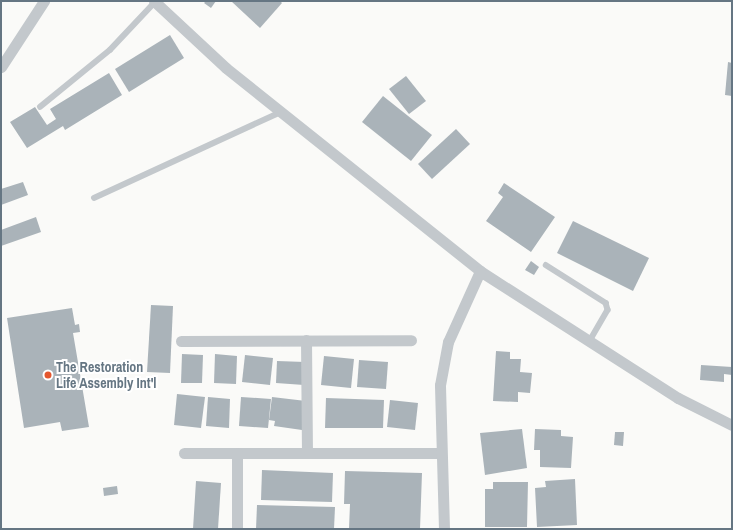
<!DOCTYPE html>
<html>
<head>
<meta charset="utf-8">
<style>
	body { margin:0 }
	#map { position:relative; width:733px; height:530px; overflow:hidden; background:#fafaf8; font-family:"Archivo Narrow",sans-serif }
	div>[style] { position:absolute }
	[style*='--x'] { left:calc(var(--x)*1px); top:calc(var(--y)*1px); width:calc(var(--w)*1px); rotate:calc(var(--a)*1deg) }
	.building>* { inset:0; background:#aab3b9 }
	.lane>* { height:5.5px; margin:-2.75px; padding:0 2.75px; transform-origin:2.75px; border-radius:2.75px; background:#c3c8cc }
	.street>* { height:11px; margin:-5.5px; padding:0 5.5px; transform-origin:5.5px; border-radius:5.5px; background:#c3c8cc }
	.dots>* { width:11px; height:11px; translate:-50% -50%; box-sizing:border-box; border:2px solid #fff; border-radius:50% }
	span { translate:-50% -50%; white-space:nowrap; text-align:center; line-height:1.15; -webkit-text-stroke:4px #fff; paint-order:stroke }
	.poi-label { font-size:14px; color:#657683; font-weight:700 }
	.left { translate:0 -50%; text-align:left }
	.frame { position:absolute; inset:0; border:2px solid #657683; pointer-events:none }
</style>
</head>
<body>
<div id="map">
	<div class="building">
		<div style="clip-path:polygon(206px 1px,216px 1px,211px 8px,204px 3px)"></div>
		<div style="clip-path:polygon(231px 1px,280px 1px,282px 3px,260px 28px)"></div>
		<div style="clip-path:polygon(170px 35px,184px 58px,129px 92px,115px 69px)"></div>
		<div style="clip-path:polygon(728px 62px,732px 63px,732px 96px,725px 95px)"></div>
		<div style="clip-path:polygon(109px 73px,122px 95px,65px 130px,63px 126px,27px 148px,10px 122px,35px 107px,47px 125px,56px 119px,50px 109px)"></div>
		<div style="clip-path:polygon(406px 76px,426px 101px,409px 114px,389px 89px)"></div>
		<div style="clip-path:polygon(383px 96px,432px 135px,411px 161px,362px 122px)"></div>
		<div style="clip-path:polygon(456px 129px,470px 144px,432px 179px,418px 164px)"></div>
		<div style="clip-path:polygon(23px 182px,28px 195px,1px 205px,1px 189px)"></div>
		<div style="clip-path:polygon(504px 183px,555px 217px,531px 252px,486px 221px,503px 197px,498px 193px)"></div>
		<div style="clip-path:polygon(36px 217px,41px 232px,1px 246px,1px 230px)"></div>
		<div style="clip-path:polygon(573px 221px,649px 258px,633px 291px,557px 253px)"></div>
		<div style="clip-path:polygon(531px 261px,539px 267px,534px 275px,525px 270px)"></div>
		<div style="clip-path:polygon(151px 305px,173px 306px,170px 373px,147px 372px)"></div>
		<div style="clip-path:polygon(72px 308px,75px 325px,79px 324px,80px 332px,73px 333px,89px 427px,62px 431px,60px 422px,24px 428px,7px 318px)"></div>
		<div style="clip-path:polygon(496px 351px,510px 352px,510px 359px,521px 359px,520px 372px,532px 373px,530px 393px,518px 392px,518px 402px,493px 401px)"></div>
		<div style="clip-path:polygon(182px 354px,203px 355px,202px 383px,181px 383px)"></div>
		<div style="clip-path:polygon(215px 354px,237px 356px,236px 384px,214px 383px)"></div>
		<div style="clip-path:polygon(245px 355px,273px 358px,270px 385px,242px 382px)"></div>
		<div style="clip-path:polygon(324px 356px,354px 359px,351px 388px,321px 385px)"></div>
		<div style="clip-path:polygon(359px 360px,388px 362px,386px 389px,357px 387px)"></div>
		<div style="clip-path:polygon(277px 361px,305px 362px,304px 385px,276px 383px)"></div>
		<div style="clip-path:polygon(701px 365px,732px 367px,732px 375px,724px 374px,724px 382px,700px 380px)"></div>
		<div style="clip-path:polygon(177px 394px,205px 397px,201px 428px,174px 425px)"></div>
		<div style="clip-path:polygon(208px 397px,230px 399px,229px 428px,206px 426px)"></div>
		<div style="clip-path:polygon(241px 397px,271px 399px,268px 428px,239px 426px)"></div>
		<div style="clip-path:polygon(272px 397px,306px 401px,302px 430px,274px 426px,275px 421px,269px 420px)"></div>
		<div style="clip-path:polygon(326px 398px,384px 400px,383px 428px,325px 428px)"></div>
		<div style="clip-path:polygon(390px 400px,418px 403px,415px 430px,387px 427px)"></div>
		<div style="clip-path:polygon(522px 429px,527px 468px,485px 475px,480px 433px)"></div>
		<div style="clip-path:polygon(535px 429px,561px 430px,561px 436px,573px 437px,571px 468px,540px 467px,540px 450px,534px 450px)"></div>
		<div style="clip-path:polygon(615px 432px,624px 432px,623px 446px,614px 445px)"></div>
		<div style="clip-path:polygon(262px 470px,333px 473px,332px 502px,261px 500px)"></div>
		<div style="clip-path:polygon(345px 471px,422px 473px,420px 529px,349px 529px,350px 504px,344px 504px)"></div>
		<div style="clip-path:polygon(575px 479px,577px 525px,537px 527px,535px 488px,546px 487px,545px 481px)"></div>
		<div style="clip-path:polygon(196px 481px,221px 483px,218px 529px,193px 529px)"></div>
		<div style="clip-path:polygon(493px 482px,528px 482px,527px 527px,485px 527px,485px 489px,493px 489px)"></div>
		<div style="clip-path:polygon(117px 486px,118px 494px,104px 496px,103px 488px)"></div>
		<div style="clip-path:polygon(257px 505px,335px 507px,334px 529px,256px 529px)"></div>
	</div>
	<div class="lane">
		<div style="--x:40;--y:107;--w:90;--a:-39.2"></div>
		<div style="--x:110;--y:50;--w:66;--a:-46.8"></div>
		<div style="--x:94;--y:198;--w:206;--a:-24.7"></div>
		<div style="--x:546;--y:265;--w:71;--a:32.3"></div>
		<div style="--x:606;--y:303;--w:7;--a:74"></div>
		<div style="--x:608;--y:310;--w:36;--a:120"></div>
	</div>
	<div class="street">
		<div style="--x:154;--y:1;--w:98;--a:42.9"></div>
		<div style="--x:226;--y:68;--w:325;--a:38.6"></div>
		<div style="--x:480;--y:271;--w:235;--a:32.7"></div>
		<div style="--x:678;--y:398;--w:60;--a:26.6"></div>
		<div style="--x:1;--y:67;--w:79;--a:-56.9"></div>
		<div style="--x:306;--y:340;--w:113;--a:89.5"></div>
		<div style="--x:181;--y:341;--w:230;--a:-0.2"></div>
		<div style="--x:184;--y:453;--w:257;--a:0"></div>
		<div style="--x:237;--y:453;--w:76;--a:90"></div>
		<div style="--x:444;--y:529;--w:144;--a:-91.6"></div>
		<div style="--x:440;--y:385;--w:44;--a:-79.5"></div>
		<div style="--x:448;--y:342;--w:78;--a:-65.7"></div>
	</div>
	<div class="dots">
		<div style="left:48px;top:375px;background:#e4572e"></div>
	</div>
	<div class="poi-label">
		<span class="left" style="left:56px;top:375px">The Restoration<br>Life Assembly Int'l</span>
	</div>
	<div class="frame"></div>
</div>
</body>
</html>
